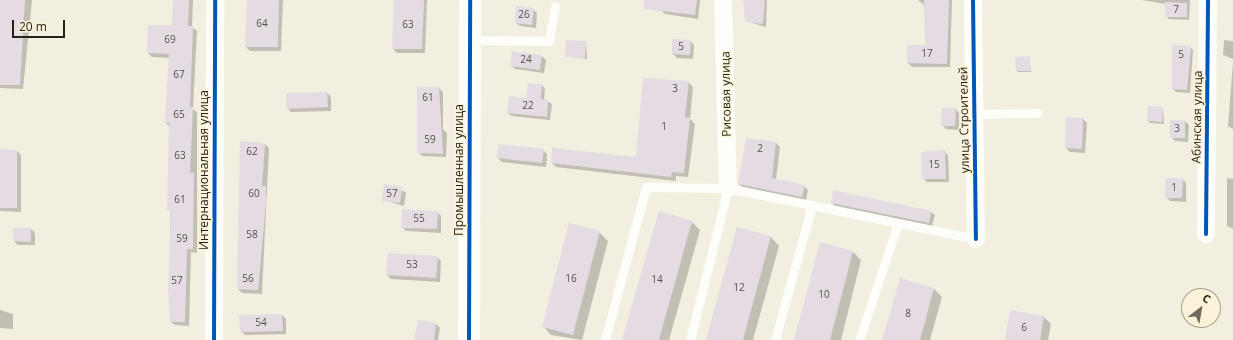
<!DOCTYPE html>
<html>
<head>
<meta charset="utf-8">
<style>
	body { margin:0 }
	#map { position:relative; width:1233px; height:340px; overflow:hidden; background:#f2efe1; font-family:"Open Sans",sans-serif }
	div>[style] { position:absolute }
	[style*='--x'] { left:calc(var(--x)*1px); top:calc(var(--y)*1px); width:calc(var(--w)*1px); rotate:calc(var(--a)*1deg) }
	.shadow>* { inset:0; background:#0003 }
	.building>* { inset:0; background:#e5dbe3 }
	.lane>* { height:9px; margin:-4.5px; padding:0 4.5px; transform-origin:4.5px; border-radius:4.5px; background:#fdfdfa }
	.street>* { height:18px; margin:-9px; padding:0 9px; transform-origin:9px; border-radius:9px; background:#fdfdfa }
	.secondary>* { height:22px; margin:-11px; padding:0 11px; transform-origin:11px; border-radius:11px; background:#fdfdfa }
	.cycleway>* { height:4px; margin:-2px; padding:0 2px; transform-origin:2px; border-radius:2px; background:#0057b8 }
	span { translate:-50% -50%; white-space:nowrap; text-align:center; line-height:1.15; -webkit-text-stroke:3px #faf3d9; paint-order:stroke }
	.number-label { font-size:10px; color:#55504c }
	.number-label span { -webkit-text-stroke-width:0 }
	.street-label { font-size:12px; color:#252219 }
	.north { position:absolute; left:1181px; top:288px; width:40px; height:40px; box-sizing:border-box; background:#faf3d9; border:1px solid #a59f8c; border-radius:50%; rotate:31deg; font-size:11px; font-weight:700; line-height:16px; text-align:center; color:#252219 }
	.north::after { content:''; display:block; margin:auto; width:14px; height:18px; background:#6d6a5f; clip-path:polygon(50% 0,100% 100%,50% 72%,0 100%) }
	.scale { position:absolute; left:12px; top:20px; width:53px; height:18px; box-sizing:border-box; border:2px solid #252219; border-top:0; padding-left:5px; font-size:12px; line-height:14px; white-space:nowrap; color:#252219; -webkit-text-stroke:3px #faf3d9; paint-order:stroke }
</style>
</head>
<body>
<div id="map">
	<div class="shadow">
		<div style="clip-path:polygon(0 0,32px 0,23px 89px,0 88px)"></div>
		<div style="clip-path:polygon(174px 0,193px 0,192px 27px,197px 31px,193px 109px,197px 112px,197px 253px,191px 252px,189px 326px,175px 325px,171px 322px,170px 127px,166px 123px,170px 58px,152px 57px,148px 53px,149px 26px,173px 27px)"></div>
		<div style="clip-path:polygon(248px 0,283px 0,281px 51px,250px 51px,246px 47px)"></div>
		<div style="clip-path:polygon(395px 0,427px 0,425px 53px,397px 53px,393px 49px)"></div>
		<div style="clip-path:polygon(663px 0,700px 0,698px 19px,665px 14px,662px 11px)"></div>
		<div style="clip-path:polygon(745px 0,767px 0,766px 27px,746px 21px)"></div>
		<div style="clip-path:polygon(918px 0,952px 0,950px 67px,912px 67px,908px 63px,926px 46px,925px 6px)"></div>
		<div style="clip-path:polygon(1142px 0,1190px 0,1189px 20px,1168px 19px,1166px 4px)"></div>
		<div style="clip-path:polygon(533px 9px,537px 13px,536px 28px,520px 26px,516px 23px)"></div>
		<div style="clip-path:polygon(1224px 40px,1233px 41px,1233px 59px,1223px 55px)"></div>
		<div style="clip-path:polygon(690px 41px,694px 45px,693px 59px,677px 58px,673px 54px)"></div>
		<div style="clip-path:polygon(586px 42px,587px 59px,566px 56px)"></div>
		<div style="clip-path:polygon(1190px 47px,1193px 50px,1190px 93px,1176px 92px,1173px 89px)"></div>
		<div style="clip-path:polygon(542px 56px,546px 60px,544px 73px,515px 69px,511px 65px)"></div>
		<div style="clip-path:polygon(1029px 57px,1031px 72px,1018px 72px,1017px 71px)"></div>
		<div style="clip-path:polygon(1233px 62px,1233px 129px,1228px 126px)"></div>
		<div style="clip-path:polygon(688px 82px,693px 87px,690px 119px,695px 124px,688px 177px,676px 176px,676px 181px,556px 167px,552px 163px,637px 159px)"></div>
		<div style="clip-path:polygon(542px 85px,545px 89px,544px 100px,552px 104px,550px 120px,512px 116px,508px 113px)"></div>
		<div style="clip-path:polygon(439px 88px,443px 92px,443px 129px,447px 133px,446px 157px,422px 156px,418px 152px)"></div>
		<div style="clip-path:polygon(327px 93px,331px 97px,331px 111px,291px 112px,287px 108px)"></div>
		<div style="clip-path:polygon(1163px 108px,1164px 124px,1150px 123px,1148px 121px)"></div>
		<div style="clip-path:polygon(956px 109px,959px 113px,959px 130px,946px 129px,942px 125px)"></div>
		<div style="clip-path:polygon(1067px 118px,1083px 119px,1087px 123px,1085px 153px,1070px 152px,1066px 148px)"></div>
		<div style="clip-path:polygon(1185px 121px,1189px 125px,1188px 142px,1175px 141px,1171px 137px)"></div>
		<div style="clip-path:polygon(747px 139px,776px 143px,780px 147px,776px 180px,804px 186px,808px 190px,806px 200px,743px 188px,739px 184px)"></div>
		<div style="clip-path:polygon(265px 144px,269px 148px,262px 294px,242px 293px,238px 289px)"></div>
		<div style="clip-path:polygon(0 150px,17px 151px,21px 155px,21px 212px,0 211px)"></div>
		<div style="clip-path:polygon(543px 150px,547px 154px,546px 167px,502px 162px,498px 158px)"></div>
		<div style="clip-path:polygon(944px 151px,948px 155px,949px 182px,927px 182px,923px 178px)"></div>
		<div style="clip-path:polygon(1227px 178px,1233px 179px,1233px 229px,1227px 226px)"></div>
		<div style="clip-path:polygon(1182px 179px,1186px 183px,1186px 202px,1170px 201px,1166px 197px)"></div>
		<div style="clip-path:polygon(385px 186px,406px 192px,404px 206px,383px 200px)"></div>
		<div style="clip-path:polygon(832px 203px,931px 212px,935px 215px,932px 226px,835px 206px)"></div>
		<div style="clip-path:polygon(437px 212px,441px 216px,441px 233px,406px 231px,402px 227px)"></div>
		<div style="clip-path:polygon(659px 213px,692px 222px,700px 230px,669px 340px,624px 340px)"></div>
		<div style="clip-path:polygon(738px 228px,771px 237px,779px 246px,753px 340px,707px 340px)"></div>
		<div style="clip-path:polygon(31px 229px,35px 233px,35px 245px,18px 245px,14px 241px)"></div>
		<div style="clip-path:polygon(599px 232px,608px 241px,582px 340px,551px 335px,543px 326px)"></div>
		<div style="clip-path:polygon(821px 243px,853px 252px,861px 260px,841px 340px,796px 340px)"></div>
		<div style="clip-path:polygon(437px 257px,441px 261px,440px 282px,391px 279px,387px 275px)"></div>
		<div style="clip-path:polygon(934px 289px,942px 297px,930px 340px,883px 340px)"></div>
		<div style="clip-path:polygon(0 310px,13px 314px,13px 329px,0 328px)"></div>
		<div style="clip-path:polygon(282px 315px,286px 319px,286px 334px,245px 335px,241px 331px)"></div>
		<div style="clip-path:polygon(1044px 317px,1051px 324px,1048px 340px,1006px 340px)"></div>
		<div style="clip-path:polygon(436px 324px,440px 328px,438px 340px,415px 340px)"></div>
	</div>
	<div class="building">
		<div style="clip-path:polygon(0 0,25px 0,20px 85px,0 85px)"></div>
		<div style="clip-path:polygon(173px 0,189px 0,188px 26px,193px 26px,190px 107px,193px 107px,190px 173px,194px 173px,193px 249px,187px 249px,185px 322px,170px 322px,168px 289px,171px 211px,167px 210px,169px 123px,165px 123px,169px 54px,147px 53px,148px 25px,172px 25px)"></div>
		<div style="clip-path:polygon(247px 0,279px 0,278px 47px,245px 47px)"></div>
		<div style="clip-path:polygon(394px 0,424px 0,422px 49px,392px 49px)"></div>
		<div style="clip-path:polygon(644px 0,697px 0,695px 15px,644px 9px)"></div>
		<div style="clip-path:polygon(743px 0,765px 0,763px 24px,745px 22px)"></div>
		<div style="clip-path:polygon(924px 0,949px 0,947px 64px,907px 63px,907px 45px,925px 45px)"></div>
		<div style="clip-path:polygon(1165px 2px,1187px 3px,1187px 17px,1165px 17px)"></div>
		<div style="clip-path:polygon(516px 6px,534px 8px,532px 25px,515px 23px)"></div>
		<div style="clip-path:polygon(672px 39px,691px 40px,690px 55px,672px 54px)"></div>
		<div style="clip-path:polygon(566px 40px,586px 41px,585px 58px,565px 57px)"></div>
		<div style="clip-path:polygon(1172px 45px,1191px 46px,1187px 90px,1172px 89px)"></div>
		<div style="clip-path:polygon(512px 51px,542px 55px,540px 70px,510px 66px)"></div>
		<div style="clip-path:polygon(1030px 56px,1030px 71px,1016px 71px,1015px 57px)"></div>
		<div style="clip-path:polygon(643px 78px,689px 81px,685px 117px,690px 118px,684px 173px,672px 172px,671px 177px,551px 163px,552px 148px,636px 157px)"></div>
		<div style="clip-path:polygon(528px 83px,542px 84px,541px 99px,548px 100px,547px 117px,507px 113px,509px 96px,526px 98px)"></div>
		<div style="clip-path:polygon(417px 87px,439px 87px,443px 154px,417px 153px)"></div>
		<div style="clip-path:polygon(327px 92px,328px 107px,286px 109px,286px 93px)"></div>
		<div style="clip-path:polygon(1148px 106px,1163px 107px,1162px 122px,1147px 121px)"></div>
		<div style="clip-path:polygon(942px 108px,956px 108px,955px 126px,941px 126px)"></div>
		<div style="clip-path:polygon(1066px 117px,1083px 118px,1082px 149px,1065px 148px)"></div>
		<div style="clip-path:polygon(1170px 120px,1185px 120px,1185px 138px,1170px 138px)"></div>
		<div style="clip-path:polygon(746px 138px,776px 142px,772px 178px,805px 185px,802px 197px,738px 184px)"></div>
		<div style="clip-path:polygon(240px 141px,265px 143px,262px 186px,266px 186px,266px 203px,258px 290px,237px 289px)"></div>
		<div style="clip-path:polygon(498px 144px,544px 149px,542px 163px,497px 158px)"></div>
		<div style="clip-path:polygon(0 149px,17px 150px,17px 208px,0 208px)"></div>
		<div style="clip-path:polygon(945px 150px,946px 179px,922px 179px,921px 152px)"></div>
		<div style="clip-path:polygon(1165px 178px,1183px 178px,1182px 198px,1165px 198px)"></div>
		<div style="clip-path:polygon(384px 184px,402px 187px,400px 203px,382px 201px)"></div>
		<div style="clip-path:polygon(833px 190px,931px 211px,929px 223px,831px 203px)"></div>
		<div style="clip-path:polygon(402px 209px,438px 211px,437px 229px,401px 228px)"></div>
		<div style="clip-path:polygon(659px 211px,692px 221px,659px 340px,622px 340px)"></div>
		<div style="clip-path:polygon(569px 223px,600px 231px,573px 335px,542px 327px)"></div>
		<div style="clip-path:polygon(737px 227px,771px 236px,743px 340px,706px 340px)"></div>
		<div style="clip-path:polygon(13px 228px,31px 228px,31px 242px,13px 241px)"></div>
		<div style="clip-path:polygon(820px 242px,853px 251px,830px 340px,794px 340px)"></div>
		<div style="clip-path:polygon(388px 253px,438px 256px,436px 278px,386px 275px)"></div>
		<div style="clip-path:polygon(900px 278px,934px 288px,920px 340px,882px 340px)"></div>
		<div style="clip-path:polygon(1010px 310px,1044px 316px,1040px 340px,1005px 340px)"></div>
		<div style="clip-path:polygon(282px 314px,283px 331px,240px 332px,239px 315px)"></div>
		<div style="clip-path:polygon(418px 320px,436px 323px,434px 340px,414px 340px)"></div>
	</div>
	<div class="lane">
		<div style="--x:470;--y:40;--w:79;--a:0.7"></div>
		<div style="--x:549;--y:41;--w:35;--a:-80"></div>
		<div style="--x:974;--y:114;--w:63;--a:-0.9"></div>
		<div style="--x:605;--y:340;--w:158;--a:-75"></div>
		<div style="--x:646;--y:187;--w:82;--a:0.7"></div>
		<div style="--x:728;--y:188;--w:253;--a:11.6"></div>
		<div style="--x:690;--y:340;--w:157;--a:-76"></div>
		<div style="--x:775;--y:340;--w:140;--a:-74.7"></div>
		<div style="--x:859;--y:340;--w:120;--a:-71.6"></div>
	</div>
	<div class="street">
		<div style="--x:723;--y:0;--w:188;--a:88.5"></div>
		<div style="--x:973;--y:0;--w:239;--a:89.3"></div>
		<div style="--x:1206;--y:234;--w:234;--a:-89.5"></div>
		<div style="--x:214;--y:340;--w:340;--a:-89.8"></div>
	</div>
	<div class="secondary">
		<div style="--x:469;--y:340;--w:340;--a:-89.8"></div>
	</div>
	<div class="cycleway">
		<div style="--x:973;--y:0;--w:239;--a:89.3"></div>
		<div style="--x:1206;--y:234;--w:234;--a:-89.5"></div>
		<div style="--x:214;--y:340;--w:340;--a:-89.8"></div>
		<div style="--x:469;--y:340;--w:340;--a:-89.8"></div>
	</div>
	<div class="number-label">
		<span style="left:1176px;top:10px">7</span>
		<span style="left:524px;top:15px">26</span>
		<span style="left:262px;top:24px">64</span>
		<span style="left:408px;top:25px">63</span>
		<span style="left:170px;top:40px">69</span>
		<span style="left:681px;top:47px">5</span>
		<span style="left:927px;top:54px">17</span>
		<span style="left:1181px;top:55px">5</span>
		<span style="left:526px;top:60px">24</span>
		<span style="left:179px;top:75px">67</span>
		<span style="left:675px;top:89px">3</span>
		<span style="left:428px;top:98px">61</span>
		<span style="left:528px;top:106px">22</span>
		<span style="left:179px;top:115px">65</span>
		<span style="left:664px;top:127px">1</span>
		<span style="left:1177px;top:129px">3</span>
		<span style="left:430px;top:140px">59</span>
		<span style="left:760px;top:149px">2</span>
		<span style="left:252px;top:152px">62</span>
		<span style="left:180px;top:156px">63</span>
		<span style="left:934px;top:165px">15</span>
		<span style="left:1174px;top:188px">1</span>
		<span style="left:254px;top:194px">60</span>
		<span style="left:392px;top:194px">57</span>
		<span style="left:180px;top:200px">61</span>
		<span style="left:419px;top:219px">55</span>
		<span style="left:252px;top:235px">58</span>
		<span style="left:182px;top:239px">59</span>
		<span style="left:412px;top:265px">53</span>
		<span style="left:248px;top:279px">56</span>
		<span style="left:571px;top:279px">16</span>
		<span style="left:657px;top:280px">14</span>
		<span style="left:177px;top:281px">57</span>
		<span style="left:739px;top:288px">12</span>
		<span style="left:824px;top:295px">10</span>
		<span style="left:908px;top:314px">8</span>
		<span style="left:261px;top:323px">54</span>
		<span style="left:1024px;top:328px">6</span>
	</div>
	<div class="street-label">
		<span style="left:726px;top:94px;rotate:-91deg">Рисовая улица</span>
		<span style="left:1197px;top:117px;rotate:-89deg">Абинская улица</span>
		<span style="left:964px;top:120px;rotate:-91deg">улица Строителей</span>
		<span style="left:204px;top:170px;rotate:-90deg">Интернациональная улица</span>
		<span style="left:459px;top:170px;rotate:-90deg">Промышленная улица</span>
	</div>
	<div class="north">С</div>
	<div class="scale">20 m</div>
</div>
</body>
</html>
